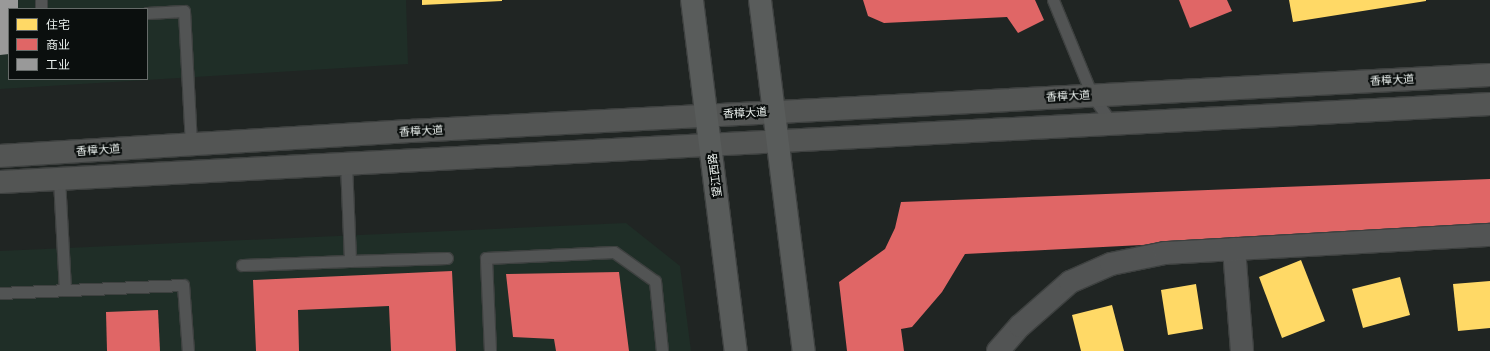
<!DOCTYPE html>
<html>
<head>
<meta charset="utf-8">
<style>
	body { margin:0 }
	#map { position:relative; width:1490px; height:351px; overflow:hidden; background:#202523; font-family:"DM Sans","Noto Sans SC",sans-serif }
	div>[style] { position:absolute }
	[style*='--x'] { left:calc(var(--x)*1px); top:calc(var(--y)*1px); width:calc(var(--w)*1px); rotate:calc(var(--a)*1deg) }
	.built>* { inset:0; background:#1f2e27 }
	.homes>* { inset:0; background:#ffd966 }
	.shops>* { inset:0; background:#e06666 }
	.industry>* { inset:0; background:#999 }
	.roads { filter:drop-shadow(1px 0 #3e4140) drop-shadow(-1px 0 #3e4140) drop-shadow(0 1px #3e4140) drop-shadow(0 -1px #3e4140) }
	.lane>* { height:11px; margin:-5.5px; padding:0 5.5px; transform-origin:5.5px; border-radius:5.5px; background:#525454 }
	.street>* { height:22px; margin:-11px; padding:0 11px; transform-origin:11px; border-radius:11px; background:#525454 }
	.secondary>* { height:22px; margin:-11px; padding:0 11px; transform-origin:11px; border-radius:11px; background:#535554 }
	.primary>* { height:22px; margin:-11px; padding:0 11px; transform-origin:11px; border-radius:11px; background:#595c5b }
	span { translate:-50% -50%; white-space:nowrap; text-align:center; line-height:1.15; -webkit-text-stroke:4px #0b0f0e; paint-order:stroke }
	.street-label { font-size:11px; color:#eef4f1 }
	.legend { position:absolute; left:8px; top:8px; width:140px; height:72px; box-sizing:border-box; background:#0b0f0e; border:1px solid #666b69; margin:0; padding:5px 7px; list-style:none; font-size:12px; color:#eef4f1 }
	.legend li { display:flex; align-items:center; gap:8px; height:20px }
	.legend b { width:20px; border:1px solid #666b69 }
</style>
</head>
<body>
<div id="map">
	<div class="built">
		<div style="clip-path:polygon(evenodd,0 0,406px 0,408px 64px,0 89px,0 0,9px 9px,147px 9px,147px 79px,9px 79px,9px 9px)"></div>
		<div style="clip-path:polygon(626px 223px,680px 266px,691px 351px,0 351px,0 251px)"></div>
	</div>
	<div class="homes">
		<div style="clip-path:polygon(422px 0,502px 0,502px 1px,422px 5px)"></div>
		<div style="clip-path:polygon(1289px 0,1426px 0,1426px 1px,1293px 22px)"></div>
		<div style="clip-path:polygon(1301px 260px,1325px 321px,1282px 338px,1259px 277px)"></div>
		<div style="clip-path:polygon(1400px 277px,1410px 315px,1363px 328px,1352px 289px)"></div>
		<div style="clip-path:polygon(1490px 281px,1490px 328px,1458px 331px,1453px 284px)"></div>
		<div style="clip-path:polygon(1196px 284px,1203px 329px,1168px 335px,1161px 290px)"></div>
		<div style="clip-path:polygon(1112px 305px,1124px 351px,1081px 351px,1072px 315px)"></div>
	</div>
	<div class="shops">
		<div style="clip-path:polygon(863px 0,1035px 0,1044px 20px,1018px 33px,1007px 17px,884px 23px,868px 16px)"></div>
		<div style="clip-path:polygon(1179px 0,1227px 0,1232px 11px,1190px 28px)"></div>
		<div style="clip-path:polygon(1490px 179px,1490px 227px,965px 254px,942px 292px,912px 327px,901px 329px,904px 351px,847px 351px,839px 282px,885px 249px,895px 228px,901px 202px)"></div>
		<div style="clip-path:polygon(452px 271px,456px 351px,391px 351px,389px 306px,298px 310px,299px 351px,256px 351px,253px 280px)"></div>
		<div style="clip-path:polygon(619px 272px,629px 351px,556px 351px,554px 339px,513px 337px,506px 274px)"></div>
		<div style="clip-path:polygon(158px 310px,160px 351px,107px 351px,106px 312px)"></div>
	</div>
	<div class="industry">
		<div style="clip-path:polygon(0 0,18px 0,18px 9px,9px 9px,9px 54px,0 55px)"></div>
	</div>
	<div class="roads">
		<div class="lane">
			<div style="--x:41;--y:0;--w:9;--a:90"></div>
			<div style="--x:1053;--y:0;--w:103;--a:67.7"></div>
			<div style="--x:1092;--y:95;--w:35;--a:55"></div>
			<div style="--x:147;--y:13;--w:37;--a:-3"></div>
			<div style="--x:184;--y:11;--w:134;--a:87"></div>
			<div style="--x:346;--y:164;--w:97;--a:87.6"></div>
			<div style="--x:350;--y:261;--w:97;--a:-1.8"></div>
			<div style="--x:59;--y:179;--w:111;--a:86.9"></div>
			<div style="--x:242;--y:265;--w:108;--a:-2.1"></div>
			<div style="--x:0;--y:293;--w:183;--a:-2.5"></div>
			<div style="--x:183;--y:285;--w:66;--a:85.7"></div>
			<div style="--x:490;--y:351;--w:93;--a:-92.5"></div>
			<div style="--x:486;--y:258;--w:128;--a:-2.7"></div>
			<div style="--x:614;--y:252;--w:50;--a:35.3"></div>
			<div style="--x:655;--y:281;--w:70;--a:84.3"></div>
		</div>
		<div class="street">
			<div style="--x:1234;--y:249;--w:102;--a:85.5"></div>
			<div style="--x:998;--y:351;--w:33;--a:-49"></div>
			<div style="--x:1020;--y:326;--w:67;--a:-41.3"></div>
			<div style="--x:1070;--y:282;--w:45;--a:-23.7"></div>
			<div style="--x:1111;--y:264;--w:55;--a:-11.5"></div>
			<div style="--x:1165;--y:253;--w:325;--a:-3.2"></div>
		</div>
		<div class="secondary">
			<div style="--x:0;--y:156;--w:412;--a:-3.5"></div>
			<div style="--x:411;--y:131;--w:1080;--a:-2.97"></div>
			<div style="--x:0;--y:182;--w:1492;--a:-3"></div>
		</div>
		<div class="primary">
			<div style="--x:692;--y:0;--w:354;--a:82.9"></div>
			<div style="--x:760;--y:0;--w:354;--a:82.9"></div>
		</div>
	</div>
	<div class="street-label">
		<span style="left:1392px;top:80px;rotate:-3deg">香樟大道</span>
		<span style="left:1068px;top:96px;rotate:-3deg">香樟大道</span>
		<span style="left:745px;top:113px;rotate:-3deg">香樟大道</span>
		<span style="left:421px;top:131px;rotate:-3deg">香樟大道</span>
		<span style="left:98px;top:150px;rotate:-4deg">香樟大道</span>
		<span style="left:715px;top:175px;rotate:-97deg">望江西路</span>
	</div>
	<ul class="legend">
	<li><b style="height:11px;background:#ffd966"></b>住宅</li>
	<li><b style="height:11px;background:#e06666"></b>商业</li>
	<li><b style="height:11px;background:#999"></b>工业</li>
	</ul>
</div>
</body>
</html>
